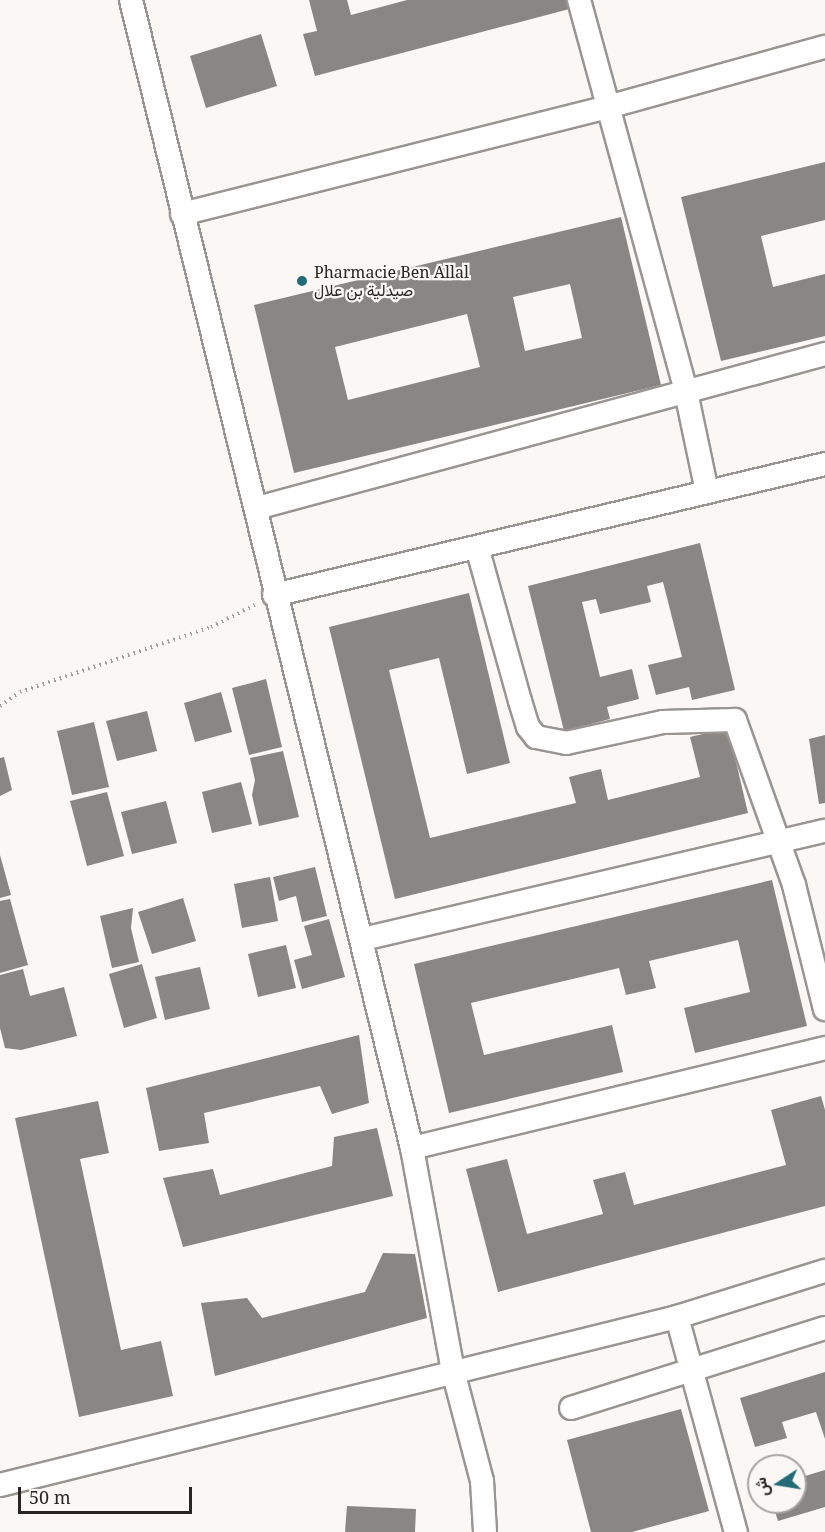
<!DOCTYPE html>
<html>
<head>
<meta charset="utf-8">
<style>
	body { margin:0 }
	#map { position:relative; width:825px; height:1532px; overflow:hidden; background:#faf7f4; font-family:"Noto Serif",Vazirmatn,serif }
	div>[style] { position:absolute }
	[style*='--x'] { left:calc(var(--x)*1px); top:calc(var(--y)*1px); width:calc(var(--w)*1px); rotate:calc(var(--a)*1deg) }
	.building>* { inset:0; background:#898684 }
	.path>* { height:4px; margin-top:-2px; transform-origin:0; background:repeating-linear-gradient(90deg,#a19e9c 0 1.5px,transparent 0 6px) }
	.roads { filter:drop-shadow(2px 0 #989592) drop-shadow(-2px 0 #989592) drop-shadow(0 2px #989592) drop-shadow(0 -2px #989592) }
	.minor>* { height:22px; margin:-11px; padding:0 11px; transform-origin:11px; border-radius:11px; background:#fff }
	.dots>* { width:16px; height:16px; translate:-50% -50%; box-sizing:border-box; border:3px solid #faf7f4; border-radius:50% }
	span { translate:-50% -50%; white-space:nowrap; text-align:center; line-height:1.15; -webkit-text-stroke:4.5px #faf7f4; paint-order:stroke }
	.poi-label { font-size:16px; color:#282625 }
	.left { translate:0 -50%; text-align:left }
	.north { position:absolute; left:747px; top:1454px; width:60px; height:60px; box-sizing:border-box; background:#faf7f4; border:2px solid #a6a3a1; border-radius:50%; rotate:258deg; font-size:16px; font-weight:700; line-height:24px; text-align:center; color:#282625 }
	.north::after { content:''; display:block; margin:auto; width:21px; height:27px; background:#246a79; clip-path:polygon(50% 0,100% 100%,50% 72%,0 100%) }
	.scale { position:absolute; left:18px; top:1487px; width:174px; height:27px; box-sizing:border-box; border:3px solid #282625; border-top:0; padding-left:8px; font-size:18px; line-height:21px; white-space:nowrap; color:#282625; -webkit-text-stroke:4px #faf7f4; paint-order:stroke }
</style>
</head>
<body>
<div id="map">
	<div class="building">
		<div style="clip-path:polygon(309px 0,347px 0,351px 15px,407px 0,571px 0,573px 8px,315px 76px,303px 34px,317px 31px)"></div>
		<div style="clip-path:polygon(261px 34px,277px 86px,206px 108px,190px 56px)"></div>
		<div style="clip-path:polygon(825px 162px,825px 220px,761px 236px,773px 287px,825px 274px,825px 336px,721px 361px,681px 197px)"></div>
		<div style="clip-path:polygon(evenodd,621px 217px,661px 385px,294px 473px,254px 305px,621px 217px,570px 284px,582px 338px,525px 351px,513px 297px,570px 284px,621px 217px,467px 314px,480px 367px,348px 400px,335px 347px,467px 314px)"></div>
		<div style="clip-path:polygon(700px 543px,735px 690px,692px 700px,689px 687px,656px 695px,648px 665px,682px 657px,663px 582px,647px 586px,651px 602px,600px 614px,596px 599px,582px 602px,600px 677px,632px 669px,639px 699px,607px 707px,610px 719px,564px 731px,528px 586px)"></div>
		<div style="clip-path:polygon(469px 593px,510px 763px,467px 774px,439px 658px,389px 670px,430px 838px,576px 803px,569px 777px,601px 769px,608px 800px,700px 777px,690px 737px,728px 728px,748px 813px,395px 899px,329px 627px)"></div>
		<div style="clip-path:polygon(266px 679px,282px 747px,249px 755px,232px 688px)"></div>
		<div style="clip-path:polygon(221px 692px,232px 732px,195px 742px,184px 703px)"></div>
		<div style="clip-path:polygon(147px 711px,157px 751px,117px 761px,106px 721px)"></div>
		<div style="clip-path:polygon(94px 722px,109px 787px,72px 795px,57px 731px)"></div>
		<div style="clip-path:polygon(825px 735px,825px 803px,819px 804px,809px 739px)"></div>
		<div style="clip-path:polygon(283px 751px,299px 817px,259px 826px,252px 795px,255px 780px,250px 758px)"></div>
		<div style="clip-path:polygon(4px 757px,12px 790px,0 796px,0 758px)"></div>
		<div style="clip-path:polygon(241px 782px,252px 824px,212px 833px,202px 792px)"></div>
		<div style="clip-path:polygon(107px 792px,124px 856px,87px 866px,70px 801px)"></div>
		<div style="clip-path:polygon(166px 801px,177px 843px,132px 854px,121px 812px)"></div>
		<div style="clip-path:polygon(0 855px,11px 895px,0 898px)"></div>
		<div style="clip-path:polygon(315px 867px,327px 916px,302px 922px,296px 896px,279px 901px,273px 877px)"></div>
		<div style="clip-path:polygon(270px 877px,278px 921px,242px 928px,234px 884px)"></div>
		<div style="clip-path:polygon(772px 880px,807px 1026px,695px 1053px,684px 1008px,750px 992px,738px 940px,649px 961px,656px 988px,626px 995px,619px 968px,471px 1003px,484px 1055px,612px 1025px,623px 1072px,449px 1113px,414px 964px)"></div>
		<div style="clip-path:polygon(183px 898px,196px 941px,152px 954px,138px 912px)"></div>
		<div style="clip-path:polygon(10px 899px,28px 965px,0 973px,0 901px)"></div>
		<div style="clip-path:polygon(133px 908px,131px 928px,139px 962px,112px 968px,100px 916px)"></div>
		<div style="clip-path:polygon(329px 919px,345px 977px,302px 989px,294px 960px,312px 955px,304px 926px)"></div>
		<div style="clip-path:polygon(286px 945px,296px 988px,258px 997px,248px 954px)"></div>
		<div style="clip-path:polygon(142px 964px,157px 1018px,124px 1028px,109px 974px)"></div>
		<div style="clip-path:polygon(200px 967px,210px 1009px,165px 1020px,155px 977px)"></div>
		<div style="clip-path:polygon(23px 969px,30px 996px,64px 987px,77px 1036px,21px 1050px,5px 1048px,0 1028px,0 975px)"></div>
		<div style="clip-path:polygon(359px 1035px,369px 1103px,332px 1114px,320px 1086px,204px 1113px,209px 1143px,159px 1151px,146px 1088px)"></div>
		<div style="clip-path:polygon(821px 1096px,825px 1110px,825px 1206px,498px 1292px,466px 1169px,507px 1159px,527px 1234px,603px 1214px,593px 1180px,625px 1172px,634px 1205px,786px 1165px,771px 1110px)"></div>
		<div style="clip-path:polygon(98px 1101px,109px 1153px,80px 1159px,121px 1350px,161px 1341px,173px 1396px,79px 1417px,15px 1118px)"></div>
		<div style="clip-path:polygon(377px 1128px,393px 1196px,183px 1247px,163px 1178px,213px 1169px,220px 1195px,332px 1166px,334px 1137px)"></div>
		<div style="clip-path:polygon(383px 1253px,415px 1254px,427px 1318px,215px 1376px,201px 1303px,247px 1298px,262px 1318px,365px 1292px)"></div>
		<div style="clip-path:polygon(825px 1372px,825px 1439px,816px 1412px,782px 1422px,787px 1438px,755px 1447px,740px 1398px)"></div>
		<div style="clip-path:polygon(681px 1409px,709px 1511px,632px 1532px,591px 1532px,567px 1440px)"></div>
		<div style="clip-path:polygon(825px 1470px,825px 1507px,778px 1521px,772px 1502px,795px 1502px,795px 1479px)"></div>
		<div style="clip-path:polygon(347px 1506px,416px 1509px,415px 1532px,345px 1532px)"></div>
	</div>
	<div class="path">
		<div style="--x:0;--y:706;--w:24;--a:-35"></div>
		<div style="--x:20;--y:692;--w:202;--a:-18.8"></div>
		<div style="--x:211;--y:627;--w:49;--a:-26.6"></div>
	</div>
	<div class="roads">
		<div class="minor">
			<div style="--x:131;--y:0;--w:1182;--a:76.25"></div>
			<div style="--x:412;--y:1148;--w:227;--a:79.6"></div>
			<div style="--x:453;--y:1371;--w:114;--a:75.2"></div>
			<div style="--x:482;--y:1481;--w:51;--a:86.6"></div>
			<div style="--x:579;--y:0;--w:406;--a:74.7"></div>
			<div style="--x:686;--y:392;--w:102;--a:78.1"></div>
			<div style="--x:182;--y:214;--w:439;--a:-14.1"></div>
			<div style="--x:608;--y:107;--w:225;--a:-15.5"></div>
			<div style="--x:257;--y:508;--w:589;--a:-15.17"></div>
			<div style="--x:477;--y:547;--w:160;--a:74.4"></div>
			<div style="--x:520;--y:701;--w:27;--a:73"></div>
			<div style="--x:528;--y:727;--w:13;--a:51"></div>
			<div style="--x:536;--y:737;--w:31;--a:11"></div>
			<div style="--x:566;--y:743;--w:99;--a:-12.2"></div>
			<div style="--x:663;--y:722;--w:72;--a:-1.6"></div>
			<div style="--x:735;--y:720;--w:175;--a:70.3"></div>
			<div style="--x:794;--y:885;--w:128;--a:76"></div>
			<div style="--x:274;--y:595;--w:566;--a:-13.37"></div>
			<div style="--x:363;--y:939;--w:474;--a:-13.2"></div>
			<div style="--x:412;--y:1148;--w:425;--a:-13.6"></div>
			<div style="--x:677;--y:1317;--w:223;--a:74.7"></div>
			<div style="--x:571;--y:1408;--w:266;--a:-17.5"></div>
			<div style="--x:0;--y:1485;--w:698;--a:-13.94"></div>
			<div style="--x:677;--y:1317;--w:155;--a:-17.3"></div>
		</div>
	</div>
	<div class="dots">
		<div style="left:302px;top:281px;background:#246a79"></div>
	</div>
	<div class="poi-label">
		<span class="left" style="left:314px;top:281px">Pharmacie Ben Allal<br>صيدلية بن علال</span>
	</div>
	<div class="north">ش</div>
	<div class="scale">50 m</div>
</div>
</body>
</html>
